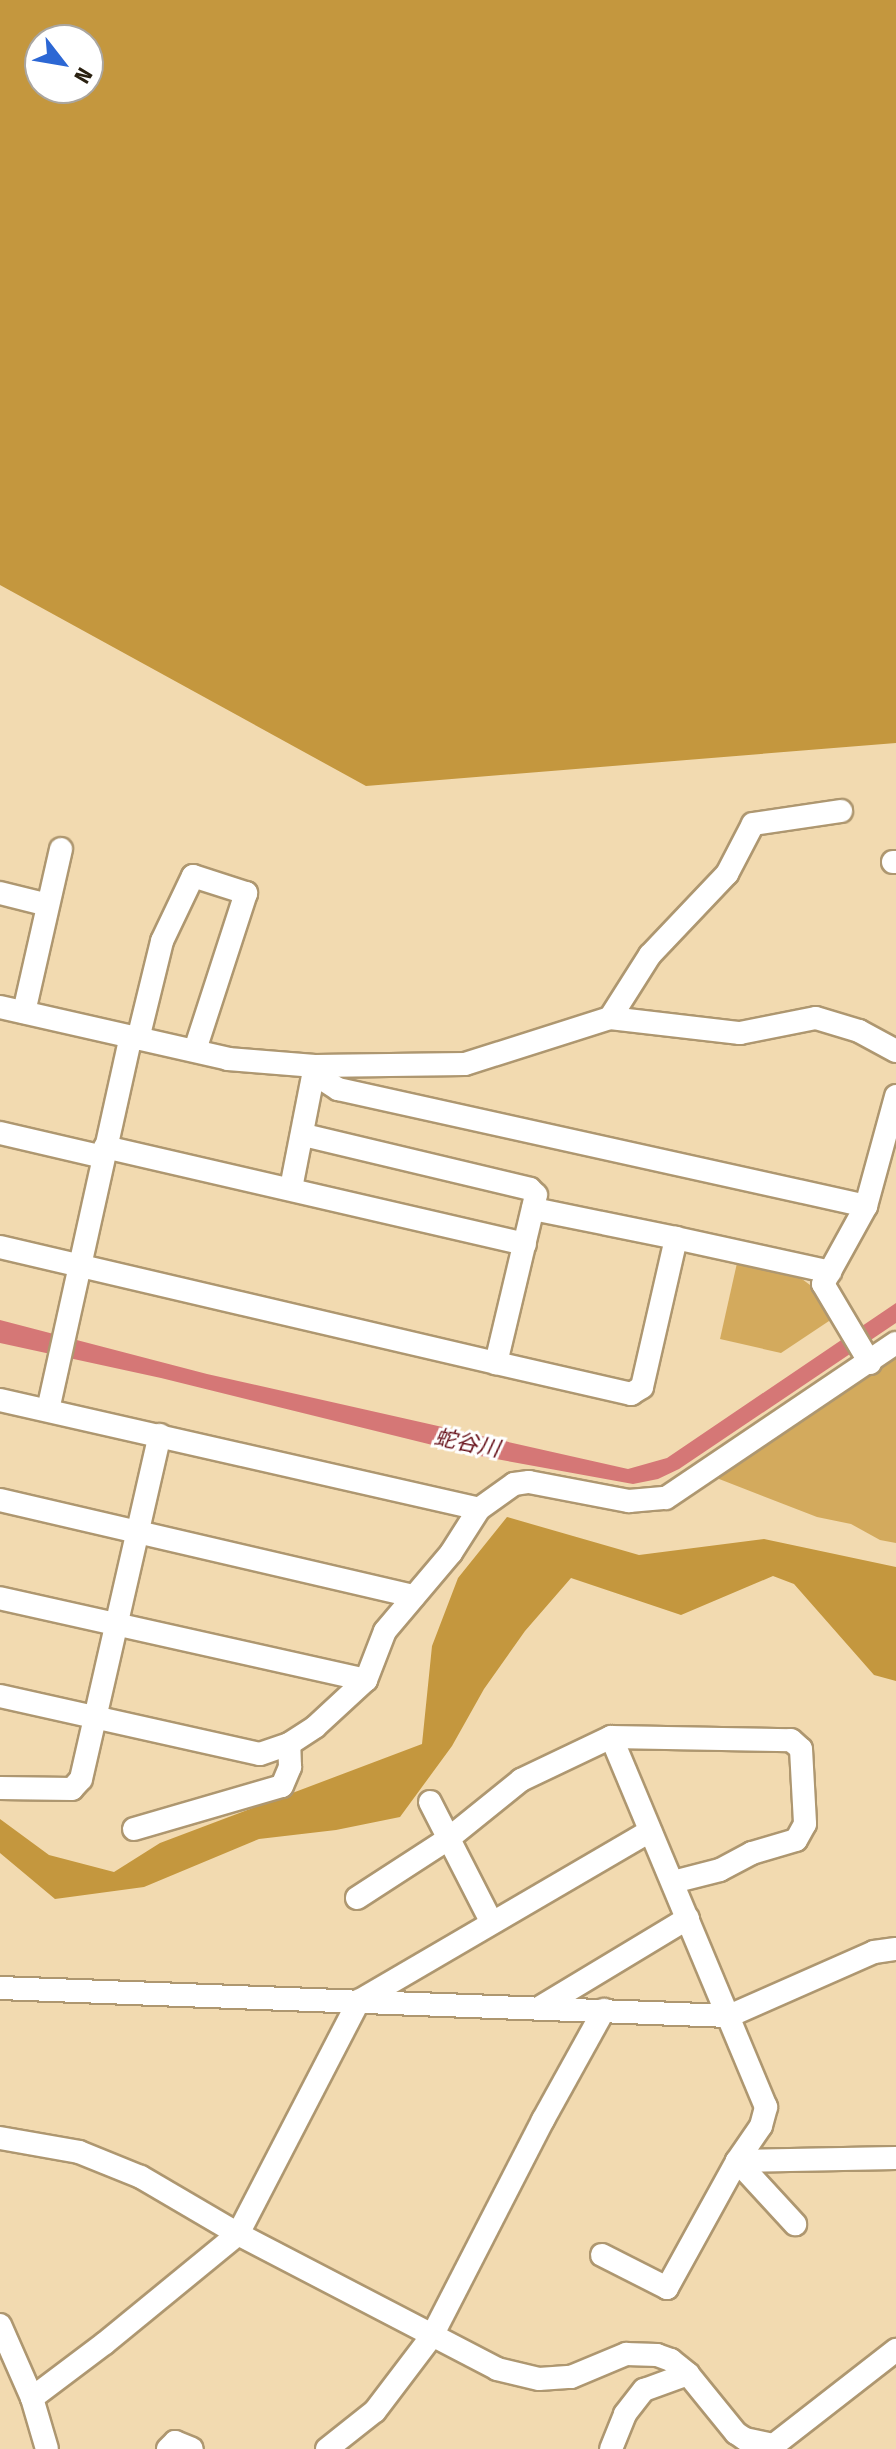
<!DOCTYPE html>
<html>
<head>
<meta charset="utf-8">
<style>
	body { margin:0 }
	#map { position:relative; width:896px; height:2449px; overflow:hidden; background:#f2dab0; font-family:"Fira Sans Condensed","Noto Sans JP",sans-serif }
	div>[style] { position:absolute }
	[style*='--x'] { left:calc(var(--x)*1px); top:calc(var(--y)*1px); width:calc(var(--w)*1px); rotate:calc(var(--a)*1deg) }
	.green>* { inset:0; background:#d3aa5d }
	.forest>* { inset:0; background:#c4973e }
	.water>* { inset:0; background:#d57776 }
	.roads { filter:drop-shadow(2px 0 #ae9770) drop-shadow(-2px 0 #ae9770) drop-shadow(0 2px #ae9770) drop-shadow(0 -2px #ae9770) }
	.street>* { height:22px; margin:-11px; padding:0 11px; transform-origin:11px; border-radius:11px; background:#fff }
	span { translate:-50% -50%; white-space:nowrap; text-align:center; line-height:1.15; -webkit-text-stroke:6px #fff; paint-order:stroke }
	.water-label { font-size:22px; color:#661019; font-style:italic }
	.north { position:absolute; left:24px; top:24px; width:80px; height:80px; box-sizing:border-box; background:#fff; border:2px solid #aaa6a0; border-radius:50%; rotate:121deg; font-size:22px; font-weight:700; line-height:32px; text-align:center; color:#2a2111 }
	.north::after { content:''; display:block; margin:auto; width:28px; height:36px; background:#2c67d4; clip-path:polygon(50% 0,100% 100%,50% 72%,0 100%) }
</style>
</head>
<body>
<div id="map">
	<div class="green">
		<div style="clip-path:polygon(737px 1263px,798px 1276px,810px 1285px,832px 1319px,781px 1353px,720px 1339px)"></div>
		<div style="clip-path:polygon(896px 1354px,896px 1543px,880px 1540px,851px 1524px,817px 1517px,714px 1477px)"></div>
	</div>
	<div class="forest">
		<div style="clip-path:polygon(evenodd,0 0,896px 0,896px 743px,366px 786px,0 585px,0 0,88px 40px,88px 88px,40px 88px,40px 40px,88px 40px)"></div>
		<div style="clip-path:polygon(507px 1517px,639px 1555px,764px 1539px,896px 1567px,896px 1681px,874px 1675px,794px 1584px,773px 1576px,681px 1615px,571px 1578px,525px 1631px,484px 1689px,452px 1746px,400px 1817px,336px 1830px,259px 1839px,144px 1887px,55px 1899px,0 1853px,0 1819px,49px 1855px,114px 1872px,160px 1843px,422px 1744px,432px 1646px,458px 1578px)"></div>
	</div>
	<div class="water">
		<div style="clip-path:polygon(896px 1303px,896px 1323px,679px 1469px,658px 1479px,633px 1484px,469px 1454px,161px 1378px,0 1343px,0 1320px,207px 1374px,628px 1469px,667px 1458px)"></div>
	</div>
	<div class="roads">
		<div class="street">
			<div style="--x:893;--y:862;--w:3;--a:0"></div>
			<div style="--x:0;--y:893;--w:49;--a:14"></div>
			<div style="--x:0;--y:1007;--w:234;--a:12.8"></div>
			<div style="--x:228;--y:1059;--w:87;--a:4.6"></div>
			<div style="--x:315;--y:1066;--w:150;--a:-0.8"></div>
			<div style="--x:465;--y:1064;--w:152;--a:-17.6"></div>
			<div style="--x:610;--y:1018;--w:131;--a:6.6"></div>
			<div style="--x:740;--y:1033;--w:77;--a:-11.2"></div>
			<div style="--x:816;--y:1018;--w:45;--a:16.8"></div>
			<div style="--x:859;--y:1031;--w:42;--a:28.4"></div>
			<div style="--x:24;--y:1012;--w:167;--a:-77.2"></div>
			<div style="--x:610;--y:1018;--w:75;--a:-57.6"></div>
			<div style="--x:650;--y:955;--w:112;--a:-46.5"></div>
			<div style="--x:727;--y:874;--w:56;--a:-62.5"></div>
			<div style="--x:753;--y:824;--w:89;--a:-8.4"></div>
			<div style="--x:138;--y:1039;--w:101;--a:-76.2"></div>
			<div style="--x:162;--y:941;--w:72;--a:-64.5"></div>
			<div style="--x:193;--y:876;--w:56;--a:17.8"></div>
			<div style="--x:246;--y:893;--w:165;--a:108"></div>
			<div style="--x:315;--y:1066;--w:17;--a:57"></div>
			<div style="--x:324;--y:1080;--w:17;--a:33"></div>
			<div style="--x:338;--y:1089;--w:541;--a:12.49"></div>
			<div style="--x:0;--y:1133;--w:106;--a:13.1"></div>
			<div style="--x:304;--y:1135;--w:232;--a:13.4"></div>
			<div style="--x:530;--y:1189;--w:8;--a:45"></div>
			<div style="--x:536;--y:1195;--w:173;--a:103.4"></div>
			<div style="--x:496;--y:1363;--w:139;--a:12.9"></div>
			<div style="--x:631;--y:1394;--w:13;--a:-32"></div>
			<div style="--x:642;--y:1387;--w:153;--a:-77.1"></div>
			<div style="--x:676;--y:1238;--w:146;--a:-168.5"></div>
			<div style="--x:105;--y:1147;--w:431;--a:13"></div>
			<div style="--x:291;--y:1188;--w:124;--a:-78.9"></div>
			<div style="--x:676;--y:1238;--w:158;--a:12.4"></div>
			<div style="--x:0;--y:1247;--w:509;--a:13.16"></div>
			<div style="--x:870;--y:1363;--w:92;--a:-120.7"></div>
			<div style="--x:823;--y:1284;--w:89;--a:-61.1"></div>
			<div style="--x:866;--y:1206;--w:114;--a:-74.7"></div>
			<div style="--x:0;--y:1400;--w:491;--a:12.8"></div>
			<div style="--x:479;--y:1509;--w:52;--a:122.5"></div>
			<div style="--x:451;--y:1553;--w:102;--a:130.2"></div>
			<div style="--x:385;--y:1631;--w:53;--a:111.2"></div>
			<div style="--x:366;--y:1680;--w:375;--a:-167.4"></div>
			<div style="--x:48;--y:1410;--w:382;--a:-77.5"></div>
			<div style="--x:0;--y:1500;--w:425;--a:13.1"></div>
			<div style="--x:479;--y:1509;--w:43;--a:-35.5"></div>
			<div style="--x:514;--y:1484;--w:15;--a:-8"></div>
			<div style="--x:529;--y:1482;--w:102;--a:10.8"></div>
			<div style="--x:629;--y:1501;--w:37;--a:-5"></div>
			<div style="--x:666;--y:1498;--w:277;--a:-34"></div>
			<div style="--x:0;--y:1696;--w:266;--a:12.6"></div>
			<div style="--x:260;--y:1754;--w:31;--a:-19"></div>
			<div style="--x:289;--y:1744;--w:31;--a:-33"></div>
			<div style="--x:315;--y:1727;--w:69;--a:-42.7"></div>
			<div style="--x:0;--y:1788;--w:72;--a:0.8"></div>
			<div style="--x:72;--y:1789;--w:13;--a:-48"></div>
			<div style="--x:81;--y:1779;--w:353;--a:-77.1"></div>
			<div style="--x:430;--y:1802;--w:134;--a:62.9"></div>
			<div style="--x:134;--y:1829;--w:154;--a:-16.2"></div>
			<div style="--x:282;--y:1786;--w:21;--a:-67"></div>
			<div style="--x:290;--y:1767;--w:23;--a:-92"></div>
			<div style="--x:357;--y:1898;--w:108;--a:-33"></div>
			<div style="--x:448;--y:1839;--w:94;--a:-38.9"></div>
			<div style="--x:521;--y:1780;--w:100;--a:-25.5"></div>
			<div style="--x:611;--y:1737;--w:180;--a:1"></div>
			<div style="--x:791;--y:1740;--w:13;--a:42"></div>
			<div style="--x:801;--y:1749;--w:75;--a:86.9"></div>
			<div style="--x:805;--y:1824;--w:18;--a:119"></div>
			<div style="--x:796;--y:1840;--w:46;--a:163.5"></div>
			<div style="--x:752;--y:1853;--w:36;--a:152"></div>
			<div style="--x:720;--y:1870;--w:49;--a:165.7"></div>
			<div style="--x:0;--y:1988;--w:730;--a:2.2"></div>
			<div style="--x:729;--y:2016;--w:158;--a:-23.8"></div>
			<div style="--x:874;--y:1952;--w:22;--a:-8"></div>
			<div style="--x:539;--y:2008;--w:174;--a:-31.1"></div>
			<div style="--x:0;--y:2138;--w:80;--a:10"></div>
			<div style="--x:79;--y:2152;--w:67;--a:22"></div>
			<div style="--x:141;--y:2177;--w:113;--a:30.4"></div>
			<div style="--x:238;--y:2234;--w:292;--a:27.5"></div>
			<div style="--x:497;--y:2369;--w:43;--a:13.4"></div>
			<div style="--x:539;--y:2379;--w:32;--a:-4"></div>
			<div style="--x:571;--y:2377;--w:60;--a:-22.7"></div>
			<div style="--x:626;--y:2354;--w:31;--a:2"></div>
			<div style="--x:657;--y:2355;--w:15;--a:20"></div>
			<div style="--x:671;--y:2360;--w:22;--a:39"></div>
			<div style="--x:737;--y:2161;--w:159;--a:-1.1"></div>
			<div style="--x:737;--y:2161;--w:86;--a:47.4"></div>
			<div style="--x:602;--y:2255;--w:73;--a:26.9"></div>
			<div style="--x:667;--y:2288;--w:145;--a:-61.1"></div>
			<div style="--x:737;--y:2161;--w:42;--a:-55.6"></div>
			<div style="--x:761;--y:2126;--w:20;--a:-75"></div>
			<div style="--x:766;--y:2107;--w:401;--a:-112.7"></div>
			<div style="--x:0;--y:2325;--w:80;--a:66.3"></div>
			<div style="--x:32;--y:2398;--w:53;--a:73.6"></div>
			<div style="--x:32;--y:2398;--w:91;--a:-37"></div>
			<div style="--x:105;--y:2343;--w:172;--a:-39.3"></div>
			<div style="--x:238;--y:2234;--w:263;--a:-62.6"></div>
			<div style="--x:359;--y:2001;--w:337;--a:-30.3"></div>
			<div style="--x:168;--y:2449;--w:10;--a:-45"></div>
			<div style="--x:175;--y:2442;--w:18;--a:22"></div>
			<div style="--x:327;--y:2449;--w:61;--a:-38.4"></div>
			<div style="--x:375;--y:2411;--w:94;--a:-52.8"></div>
			<div style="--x:432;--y:2336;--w:243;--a:-62.8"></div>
			<div style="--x:543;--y:2120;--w:126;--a:-61"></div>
			<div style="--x:611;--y:2449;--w:38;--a:-68"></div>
			<div style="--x:625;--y:2414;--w:31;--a:-52"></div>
			<div style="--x:644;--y:2390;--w:47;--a:-20"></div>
			<div style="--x:688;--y:2374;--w:76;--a:50.9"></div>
			<div style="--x:736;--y:2433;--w:11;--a:34"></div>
			<div style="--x:745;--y:2439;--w:30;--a:12"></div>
			<div style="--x:774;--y:2445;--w:155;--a:-37.9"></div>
		</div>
	</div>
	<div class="water-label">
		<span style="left:467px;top:1443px;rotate:11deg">蛇谷川</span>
	</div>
	<div class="north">N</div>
</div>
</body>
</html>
